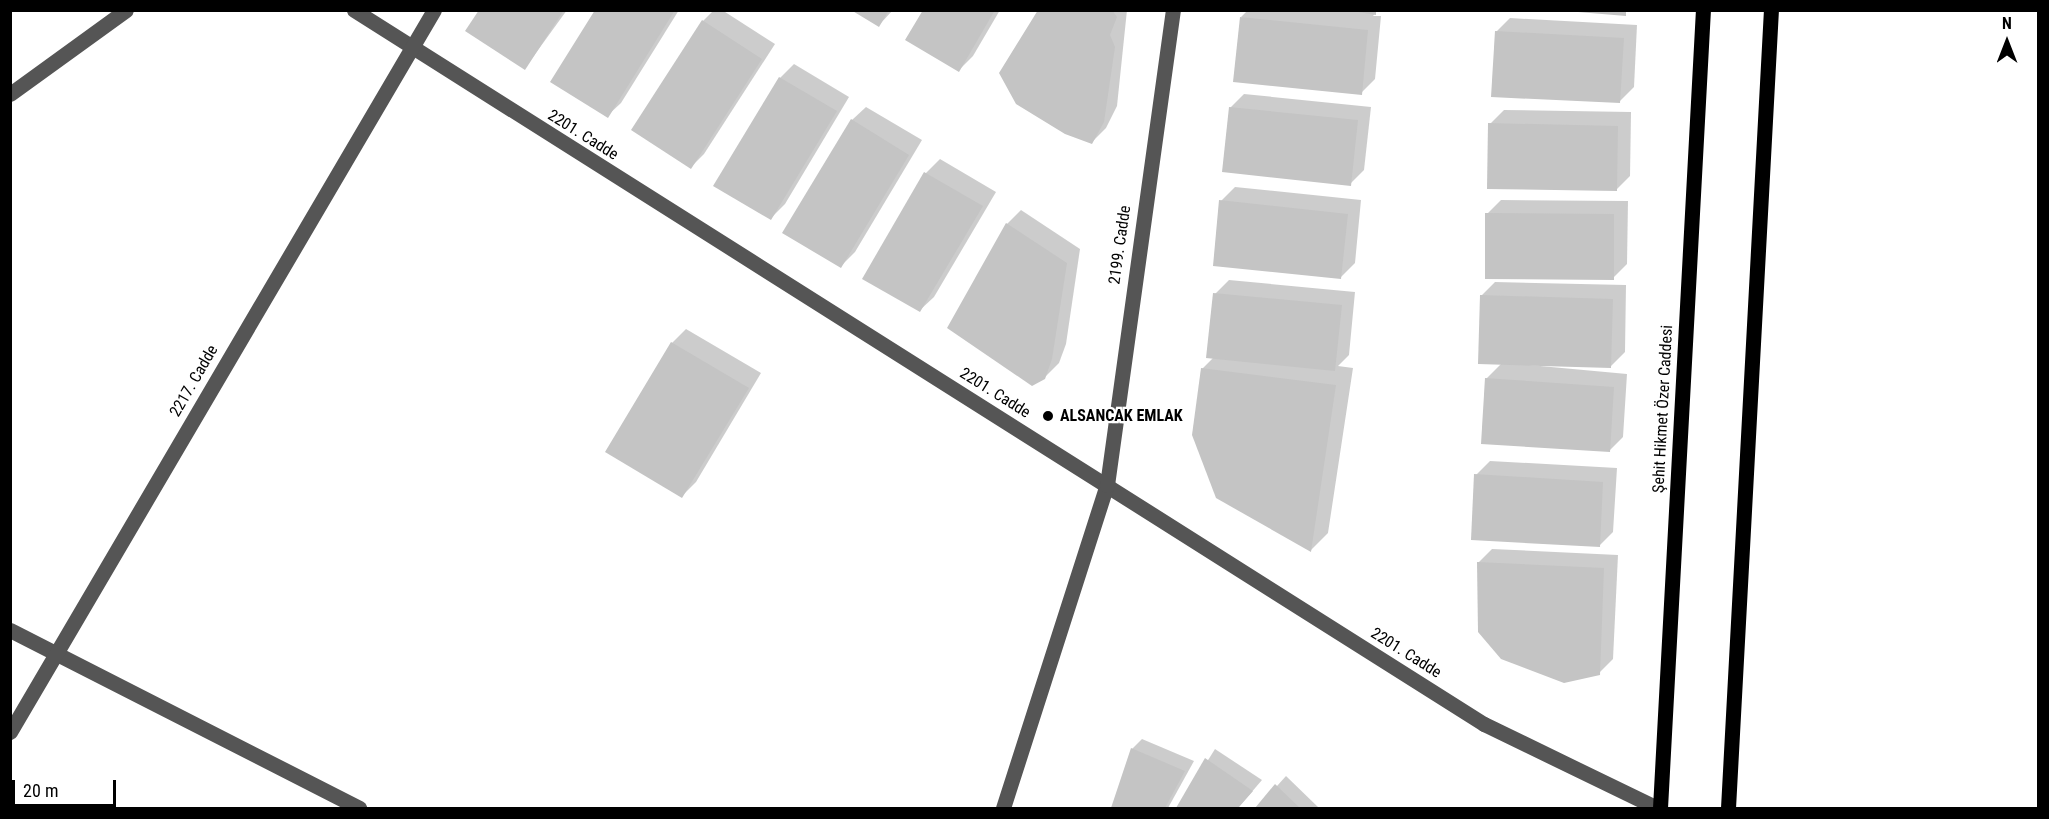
<!DOCTYPE html>
<html>
<head>
<meta charset="utf-8">
<style>
	body { margin:0 }
	#map { position:relative; width:2049px; height:819px; overflow:hidden; background:#fff; font-family:"Roboto Condensed",sans-serif }
	div>[style] { position:absolute }
	[style*='--x'] { left:calc(var(--x)*1px); top:calc(var(--y)*1px); width:calc(var(--w)*1px); rotate:calc(var(--a)*1deg) }
	.shadow>* { inset:0; background:#0003 }
	.building>* { inset:0; background:#c4c4c4 }
	.minor>* { height:15px; margin:-7.5px; padding:0 7.5px; transform-origin:7.5px; border-radius:7.5px; background:#555 }
	.major>* { height:15px; margin:-7.5px; padding:0 7.5px; transform-origin:7.5px; border-radius:7.5px; background:#000 }
	.dots>* { width:16px; height:16px; translate:-50% -50%; box-sizing:border-box; border:3px solid #fff; border-radius:50% }
	span { translate:-50% -50%; white-space:nowrap; text-align:center; line-height:1.15; -webkit-text-stroke:4.5px #fff; paint-order:stroke }
	.street-label { font-size:16px; color:#000 }
	.poi-label { font-size:16px; color:#000; font-weight:700 }
	.left { translate:0 -50%; text-align:left }
	.frame { position:absolute; inset:0; border:12px solid #000; pointer-events:none }
	.north { position:absolute; left:1977px; top:12px; width:60px; height:60px; -webkit-text-stroke:4px #fff; paint-order:stroke; rotate:0deg; font-size:16px; font-weight:700; line-height:24px; text-align:center; color:#000 }
	.north::after { content:''; display:block; margin:auto; width:21px; height:27px; background:#000; clip-path:polygon(50% 0,100% 100%,50% 72%,0 100%) }
	.scale { position:absolute; left:12px; top:780px; width:104px; height:27px; box-sizing:border-box; border:3px solid #000; border-top:0; padding-left:8px; font-size:18px; line-height:21px; white-space:nowrap; color:#000; -webkit-text-stroke:4px #fff; paint-order:stroke }
</style>
</head>
<body>
<div id="map">
	<div class="shadow">
		<div style="clip-path:polygon(481px 10px,567px 10px,525px 68px)"></div>
		<div style="clip-path:polygon(597px 10px,679px 10px,621px 103px,607px 116px)"></div>
		<div style="clip-path:polygon(714px 10px,722px 10px,775px 44px,704px 154px,690px 168px,703px 21px)"></div>
		<div style="clip-path:polygon(854px 10px,893px 10px,879px 25px)"></div>
		<div style="clip-path:polygon(925px 10px,1000px 10px,973px 56px,959px 70px)"></div>
		<div style="clip-path:polygon(1040px 10px,1127px 10px,1117px 106px,1106px 128px,1092px 142px)"></div>
		<div style="clip-path:polygon(1248px 10px,1378px 10px,1373px 16px,1381px 16px,1375px 79px,1361px 93px,1241px 17px)"></div>
		<div style="clip-path:polygon(1510px 18px,1637px 25px,1634px 87px,1620px 101px,1496px 32px)"></div>
		<div style="clip-path:polygon(794px 64px,849px 97px,785px 204px,771px 218px,780px 78px)"></div>
		<div style="clip-path:polygon(1244px 94px,1371px 107px,1364px 170px,1350px 184px,1230px 108px)"></div>
		<div style="clip-path:polygon(866px 107px,922px 140px,855px 252px,841px 266px,852px 120px)"></div>
		<div style="clip-path:polygon(1504px 110px,1631px 112px,1630px 176px,1616px 190px,1490px 124px)"></div>
		<div style="clip-path:polygon(940px 159px,996px 192px,934px 297px,920px 310px,864px 278px,926px 173px)"></div>
		<div style="clip-path:polygon(1235px 187px,1361px 200px,1355px 263px,1341px 277px,1221px 201px)"></div>
		<div style="clip-path:polygon(1501px 200px,1628px 201px,1627px 264px,1613px 278px,1487px 214px)"></div>
		<div style="clip-path:polygon(1021px 210px,1080px 249px,1066px 344px,1059px 363px,1044px 378px,949px 328px,1007px 224px)"></div>
		<div style="clip-path:polygon(1229px 280px,1355px 292px,1349px 355px,1338px 366px,1353px 368px,1328px 533px,1311px 550px,1202px 369px,1214px 357px,1215px 294px)"></div>
		<div style="clip-path:polygon(1495px 282px,1626px 285px,1625px 352px,1611px 366px,1518px 364px,1627px 374px,1623px 437px,1609px 451px,1486px 379px,1502px 363px,1481px 296px)"></div>
		<div style="clip-path:polygon(686px 329px,761px 373px,696px 482px,682px 496px,607px 451px,672px 343px)"></div>
		<div style="clip-path:polygon(1490px 461px,1617px 468px,1613px 532px,1599px 546px,1476px 475px)"></div>
		<div style="clip-path:polygon(1492px 549px,1618px 555px,1613px 659px,1599px 673px,1478px 563px)"></div>
		<div style="clip-path:polygon(1142px 739px,1194px 761px,1168px 808px,1113px 808px,1132px 749px)"></div>
		<div style="clip-path:polygon(1215px 749px,1262px 780px,1238px 808px,1178px 808px)"></div>
		<div style="clip-path:polygon(1286px 776px,1319px 808px,1257px 808px)"></div>
	</div>
	<div class="building">
		<div style="clip-path:polygon(479px 10px,564px 10px,525px 70px,465px 31px)"></div>
		<div style="clip-path:polygon(595px 10px,675px 10px,608px 118px,550px 82px)"></div>
		<div style="clip-path:polygon(851px 10px,889px 10px,879px 27px)"></div>
		<div style="clip-path:polygon(923px 10px,995px 10px,959px 72px,905px 40px)"></div>
		<div style="clip-path:polygon(1038px 10px,1112px 10px,1117px 17px,1110px 35px,1115px 47px,1104px 122px,1092px 144px,1065px 134px,1016px 104px,999px 73px)"></div>
		<div style="clip-path:polygon(1346px 10px,1376px 10px,1376px 15px)"></div>
		<div style="clip-path:polygon(1554px 10px,1626px 10px,1626px 16px)"></div>
		<div style="clip-path:polygon(1240px 17px,1368px 30px,1362px 95px,1233px 82px)"></div>
		<div style="clip-path:polygon(702px 20px,762px 59px,691px 169px,631px 130px)"></div>
		<div style="clip-path:polygon(1495px 31px,1624px 38px,1620px 103px,1491px 97px)"></div>
		<div style="clip-path:polygon(779px 77px,837px 111px,771px 220px,713px 186px)"></div>
		<div style="clip-path:polygon(1229px 107px,1358px 120px,1351px 186px,1222px 172px)"></div>
		<div style="clip-path:polygon(851px 119px,909px 155px,841px 268px,782px 233px)"></div>
		<div style="clip-path:polygon(1488px 123px,1618px 126px,1617px 191px,1487px 189px)"></div>
		<div style="clip-path:polygon(924px 172px,983px 206px,920px 312px,862px 279px)"></div>
		<div style="clip-path:polygon(1219px 200px,1348px 214px,1341px 279px,1213px 266px)"></div>
		<div style="clip-path:polygon(1485px 213px,1614px 214px,1614px 280px,1485px 279px)"></div>
		<div style="clip-path:polygon(1006px 223px,1067px 263px,1052px 359px,1045px 379px,1032px 386px,947px 328px)"></div>
		<div style="clip-path:polygon(1213px 293px,1342px 305px,1335px 371px,1206px 358px)"></div>
		<div style="clip-path:polygon(1480px 295px,1613px 299px,1611px 368px,1478px 364px)"></div>
		<div style="clip-path:polygon(671px 342px,749px 388px,682px 498px,605px 452px)"></div>
		<div style="clip-path:polygon(1201px 368px,1336px 385px,1311px 552px,1216px 498px,1192px 435px)"></div>
		<div style="clip-path:polygon(1485px 378px,1614px 387px,1610px 452px,1481px 444px)"></div>
		<div style="clip-path:polygon(1474px 474px,1603px 482px,1600px 547px,1471px 540px)"></div>
		<div style="clip-path:polygon(1477px 562px,1604px 568px,1600px 675px,1564px 683px,1501px 659px,1478px 632px)"></div>
		<div style="clip-path:polygon(1131px 748px,1185px 771px,1165px 808px,1111px 808px)"></div>
		<div style="clip-path:polygon(1205px 758px,1253px 791px,1238px 808px,1176px 808px)"></div>
		<div style="clip-path:polygon(1275px 784px,1300px 808px,1255px 808px)"></div>
	</div>
	<div class="minor">
		<div style="--x:354;--y:10;--w:1337;--a:32.29"></div>
		<div style="--x:1484;--y:724;--w:192;--a:25.9"></div>
		<div style="--x:10;--y:94;--w:143;--a:-35.9"></div>
		<div style="--x:10;--y:630;--w:392;--a:27"></div>
		<div style="--x:10;--y:732;--w:837;--a:-59.58"></div>
		<div style="--x:1003;--y:808;--w:339;--a:-72.2"></div>
		<div style="--x:1107;--y:485;--w:480;--a:-82.1"></div>
	</div>
	<div class="major">
		<div style="--x:1660;--y:808;--w:799;--a:-86.92"></div>
		<div style="--x:1728;--y:808;--w:799;--a:-86.92"></div>
	</div>
	<div class="dots">
		<div style="left:1048px;top:416px;background:#000"></div>
	</div>
	<div class="street-label">
		<span style="left:583px;top:135px;rotate:32deg">2201. Cadde</span>
		<span style="left:1120px;top:245px;rotate:-82deg">2199. Cadde</span>
		<span style="left:194px;top:381px;rotate:-60deg">2217. Cadde</span>
		<span style="left:995px;top:393px;rotate:32deg">2201. Cadde</span>
		<span style="left:1663px;top:409px;rotate:-87deg">Şehit Hikmet Özer Caddesi</span>
		<span style="left:1406px;top:653px;rotate:32deg">2201. Cadde</span>
	</div>
	<div class="poi-label">
		<span class="left" style="left:1060px;top:416px">ALSANCAK EMLAK</span>
	</div>
	<div class="frame"></div>
	<div class="north">N</div>
	<div class="scale">20 m</div>
</div>
</body>
</html>
